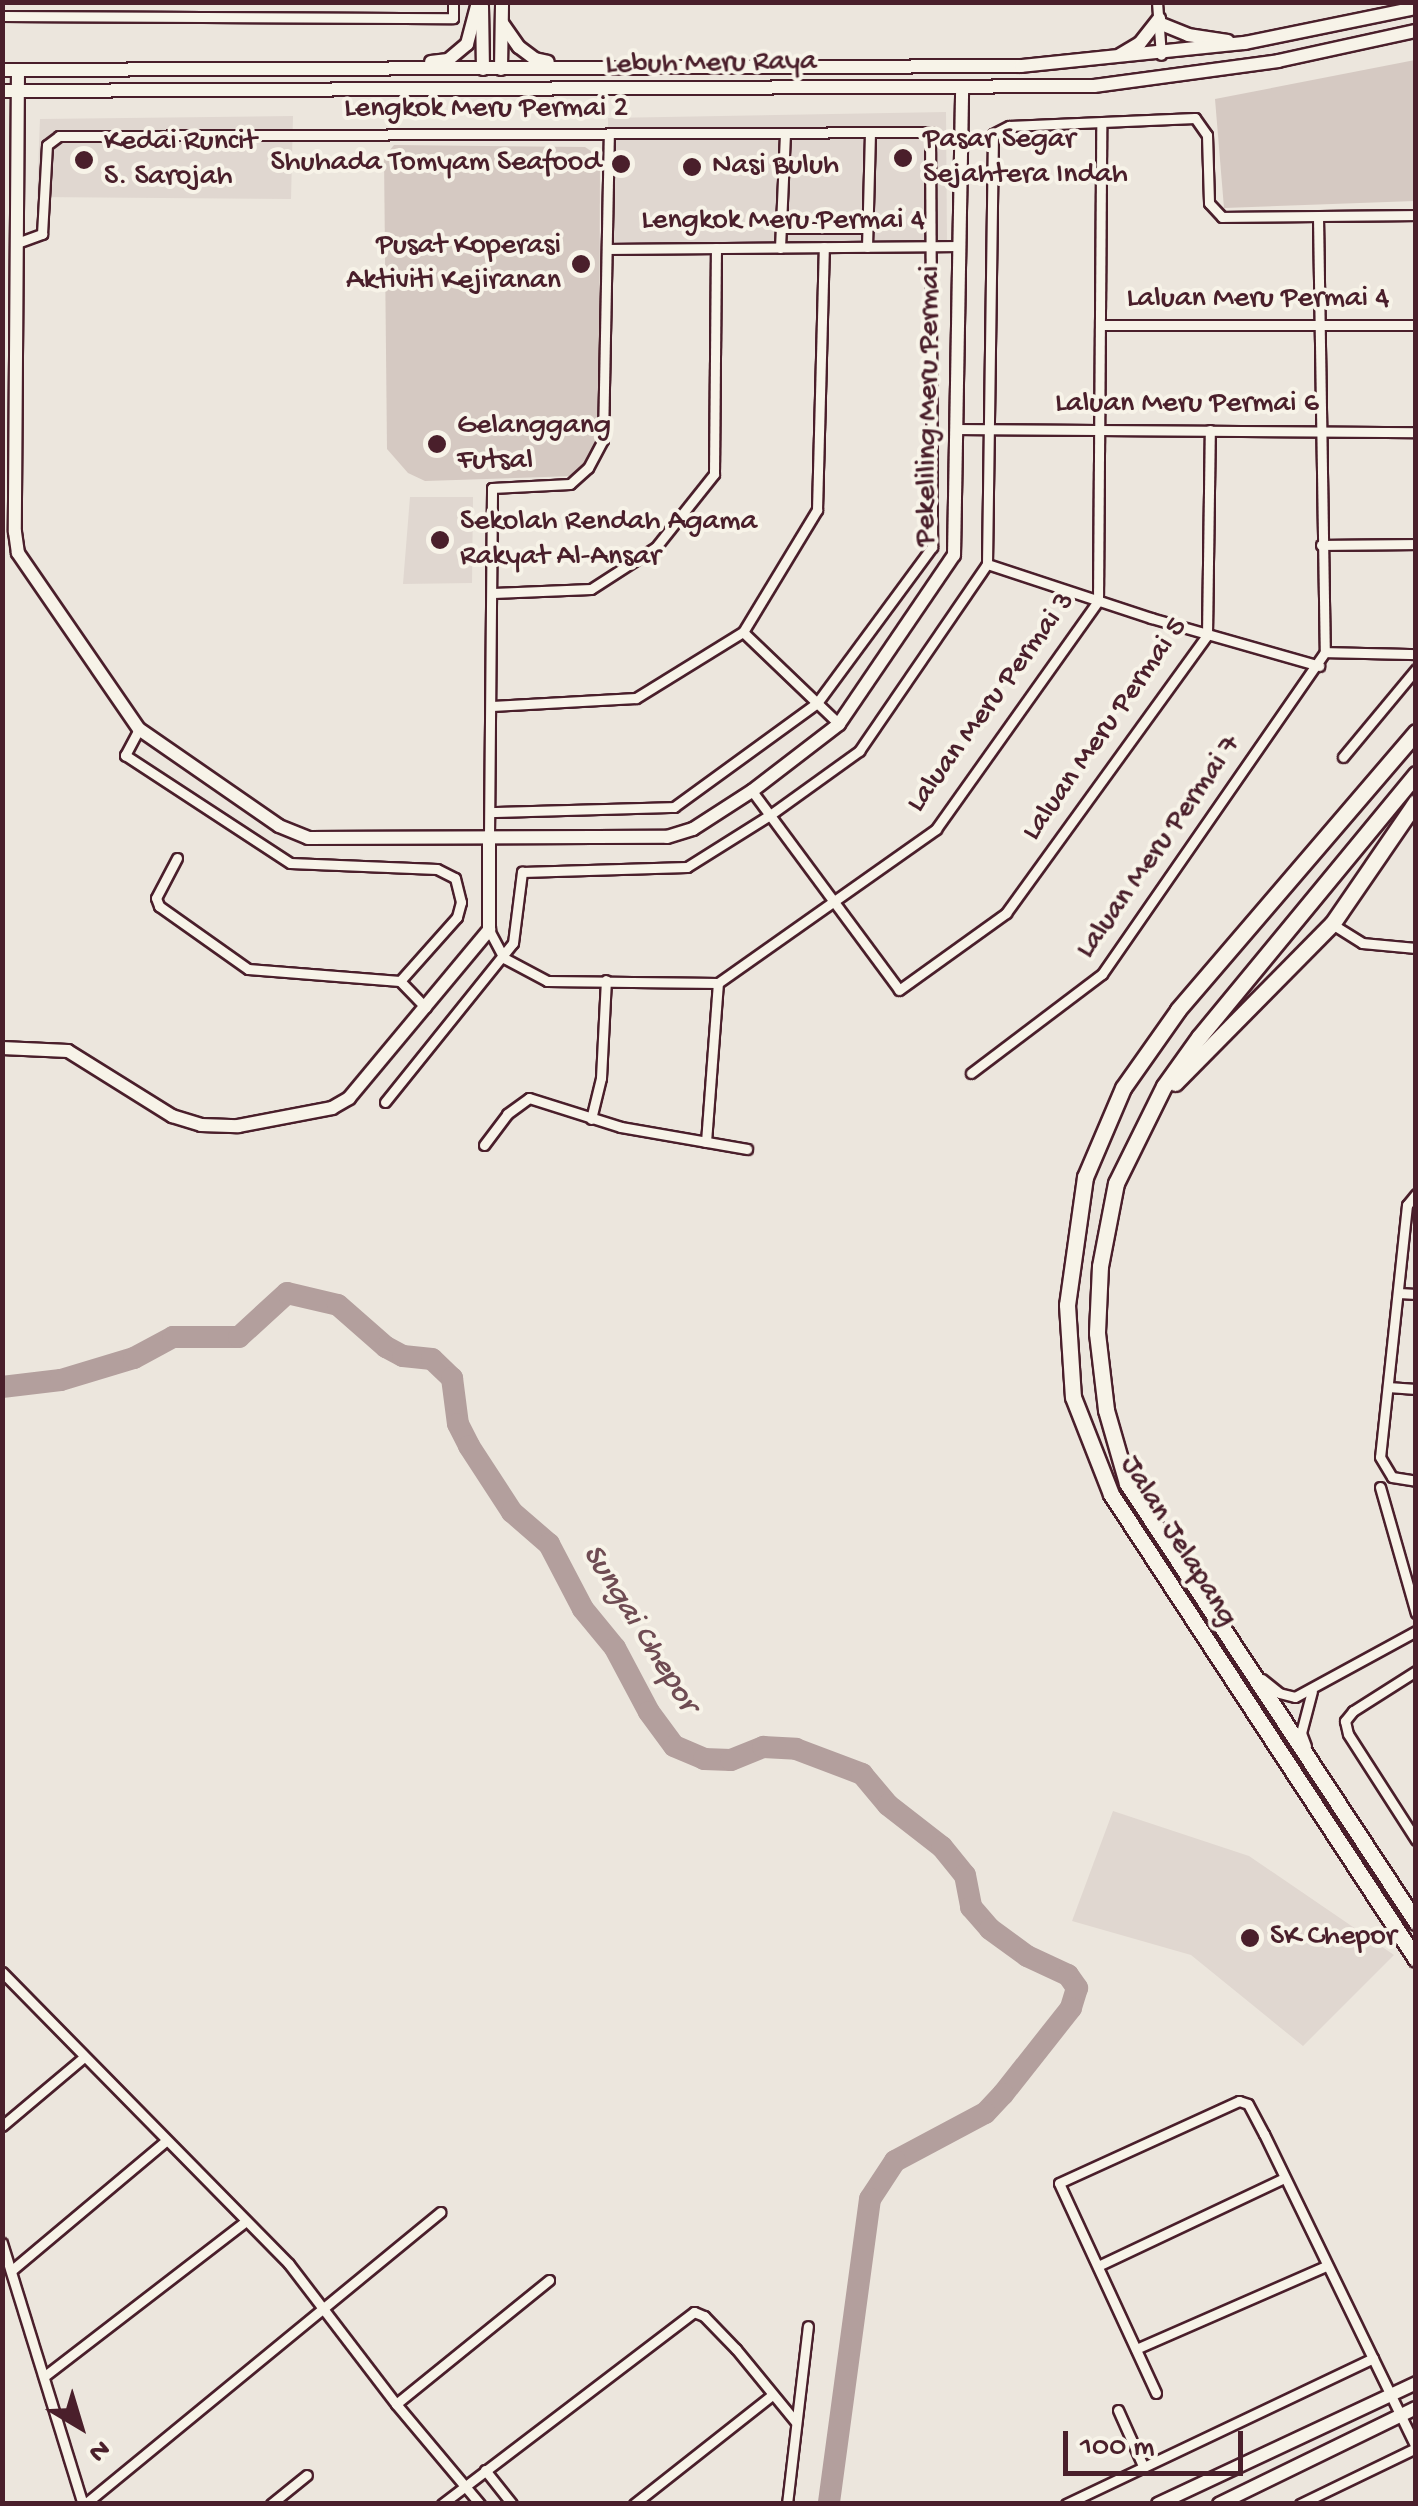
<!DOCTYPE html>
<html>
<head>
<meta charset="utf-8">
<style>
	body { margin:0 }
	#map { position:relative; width:1418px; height:2506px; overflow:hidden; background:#ece6dd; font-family:"Gochi Hand",sans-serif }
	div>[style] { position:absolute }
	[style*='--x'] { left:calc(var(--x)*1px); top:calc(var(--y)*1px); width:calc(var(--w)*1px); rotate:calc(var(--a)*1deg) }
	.built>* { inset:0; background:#e0d7d0 }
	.green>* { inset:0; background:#d5c9c2 }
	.river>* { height:22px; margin:-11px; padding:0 11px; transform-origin:11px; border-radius:11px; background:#b39f9d }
	.roads { filter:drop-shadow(2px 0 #4a1f2b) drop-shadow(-2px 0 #4a1f2b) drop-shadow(0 2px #4a1f2b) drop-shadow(0 -2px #4a1f2b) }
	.street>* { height:9px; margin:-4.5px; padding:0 4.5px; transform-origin:4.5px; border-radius:4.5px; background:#f7f3e8 }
	.secondary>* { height:12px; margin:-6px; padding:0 6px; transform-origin:6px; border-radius:6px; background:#f7f3e8 }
	.primary>* { height:15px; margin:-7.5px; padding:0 7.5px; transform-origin:7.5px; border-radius:7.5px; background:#f7f3e8 }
	.dots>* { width:28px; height:28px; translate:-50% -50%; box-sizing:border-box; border:5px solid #f7f3e8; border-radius:50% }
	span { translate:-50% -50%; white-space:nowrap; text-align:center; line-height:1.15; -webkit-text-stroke:8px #f7f3e8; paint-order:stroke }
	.street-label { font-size:30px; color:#4a1f2b }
	.poi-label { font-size:30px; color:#4a1f2b }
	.left { translate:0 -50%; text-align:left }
	.right { translate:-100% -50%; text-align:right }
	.water-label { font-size:32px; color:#6f4c53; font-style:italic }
	.frame { position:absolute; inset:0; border:5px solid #4a1f2b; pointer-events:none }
	.north { position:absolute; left:30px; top:2376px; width:100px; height:100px; -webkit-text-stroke:8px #f7f3e8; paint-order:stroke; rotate:142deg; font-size:28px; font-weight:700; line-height:40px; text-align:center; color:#4a1f2b }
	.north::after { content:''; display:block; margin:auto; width:35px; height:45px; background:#4a1f2b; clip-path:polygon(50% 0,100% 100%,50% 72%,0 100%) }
	.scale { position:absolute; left:1063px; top:2431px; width:180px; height:45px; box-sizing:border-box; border:5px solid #4a1f2b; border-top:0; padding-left:12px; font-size:30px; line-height:35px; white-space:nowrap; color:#4a1f2b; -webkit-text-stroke:8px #f7f3e8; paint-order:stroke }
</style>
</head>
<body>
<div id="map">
	<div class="built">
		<div style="clip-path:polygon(946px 112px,947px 244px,609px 250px,608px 118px)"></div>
		<div style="clip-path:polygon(293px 116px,291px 199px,37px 197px,40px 119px)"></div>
		<div style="clip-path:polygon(410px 497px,473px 497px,472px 583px,403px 584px)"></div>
		<div style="clip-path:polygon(1113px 1811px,1249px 1856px,1394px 1955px,1303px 2046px,1191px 1955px,1072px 1921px)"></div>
	</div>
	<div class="green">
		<div style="clip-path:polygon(1415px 60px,1415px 201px,1224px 208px,1215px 99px)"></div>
		<div style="clip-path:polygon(394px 145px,585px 147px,594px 153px,600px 163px,599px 432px,594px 450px,574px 476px,425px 481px,408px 473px,387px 449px,384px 157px)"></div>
	</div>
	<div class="river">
		<div style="--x:2;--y:1387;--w:59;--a:-6.8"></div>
		<div style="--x:61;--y:1380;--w:76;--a:-16.8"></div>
		<div style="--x:134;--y:1358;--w:44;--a:-28.3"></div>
		<div style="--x:173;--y:1337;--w:66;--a:0"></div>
		<div style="--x:239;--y:1337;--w:65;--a:-42.5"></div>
		<div style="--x:287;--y:1293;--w:52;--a:13.2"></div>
		<div style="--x:338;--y:1305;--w:64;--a:41.2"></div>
		<div style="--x:386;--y:1347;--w:19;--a:28"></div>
		<div style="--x:403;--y:1356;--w:29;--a:6"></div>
		<div style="--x:432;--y:1359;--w:28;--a:44"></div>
		<div style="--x:452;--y:1378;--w:46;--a:82.6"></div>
		<div style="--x:458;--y:1424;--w:25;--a:63"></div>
		<div style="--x:469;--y:1446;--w:79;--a:56.9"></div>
		<div style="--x:512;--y:1512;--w:49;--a:40.9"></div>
		<div style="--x:549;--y:1544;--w:73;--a:62.4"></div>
		<div style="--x:583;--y:1609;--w:50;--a:50.6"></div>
		<div style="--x:615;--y:1648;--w:72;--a:62"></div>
		<div style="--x:649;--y:1712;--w:42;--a:53.7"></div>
		<div style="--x:674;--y:1746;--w:33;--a:23"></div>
		<div style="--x:704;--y:1759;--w:27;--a:2"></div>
		<div style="--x:731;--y:1760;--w:35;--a:-22"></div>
		<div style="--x:763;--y:1747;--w:33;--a:3"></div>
		<div style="--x:796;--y:1749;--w:71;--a:20.7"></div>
		<div style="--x:862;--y:1774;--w:40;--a:50"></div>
		<div style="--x:888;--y:1805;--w:68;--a:37.9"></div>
		<div style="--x:942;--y:1847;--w:36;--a:51"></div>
		<div style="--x:965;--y:1875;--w:33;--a:79"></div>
		<div style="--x:971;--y:1907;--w:29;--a:49"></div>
		<div style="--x:990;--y:1929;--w:46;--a:36.1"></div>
		<div style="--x:1027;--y:1956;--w:45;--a:24.9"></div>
		<div style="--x:1068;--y:1975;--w:16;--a:55"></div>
		<div style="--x:1077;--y:1988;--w:21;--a:107"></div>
		<div style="--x:1071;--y:2008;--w:110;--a:128.3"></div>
		<div style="--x:1003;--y:2094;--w:26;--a:133"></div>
		<div style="--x:985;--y:2113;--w:102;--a:151.9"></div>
		<div style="--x:895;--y:2161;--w:45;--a:123.3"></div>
		<div style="--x:870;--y:2199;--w:308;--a:97.7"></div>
	</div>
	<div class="roads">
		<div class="street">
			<div style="--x:1157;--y:2;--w:53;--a:85.7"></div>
			<div style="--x:2;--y:16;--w:451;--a:0.3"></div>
			<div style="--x:453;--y:18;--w:16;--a:-90"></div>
			<div style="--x:1318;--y:217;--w:435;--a:89.1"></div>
			<div style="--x:781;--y:228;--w:86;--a:0"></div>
			<div style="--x:17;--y:243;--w:27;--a:-20"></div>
			<div style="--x:42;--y:234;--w:89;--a:-86.8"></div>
			<div style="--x:47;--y:145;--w:15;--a:-37"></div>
			<div style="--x:59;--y:136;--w:871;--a:-0.26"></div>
			<div style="--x:930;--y:132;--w:415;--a:89.7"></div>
			<div style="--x:932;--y:547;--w:194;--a:126.4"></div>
			<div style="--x:817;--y:703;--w:177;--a:144"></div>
			<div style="--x:674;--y:807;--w:183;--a:178.4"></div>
			<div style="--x:867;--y:247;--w:115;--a:-88.5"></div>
			<div style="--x:780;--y:248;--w:115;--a:-87.5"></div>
			<div style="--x:609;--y:249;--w:349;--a:-0.5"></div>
			<div style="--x:1101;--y:325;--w:315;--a:0"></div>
			<div style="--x:958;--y:429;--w:458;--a:0.4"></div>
			<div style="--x:1321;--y:545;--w:95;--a:-0.6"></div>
			<div style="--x:987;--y:564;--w:173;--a:18.2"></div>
			<div style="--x:1151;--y:618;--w:175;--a:15.9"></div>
			<div style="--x:493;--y:593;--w:98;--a:-2.3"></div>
			<div style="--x:591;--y:589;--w:77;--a:-32.9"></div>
			<div style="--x:656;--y:547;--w:93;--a:-51.5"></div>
			<div style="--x:714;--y:474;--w:226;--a:-89.5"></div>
			<div style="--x:743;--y:632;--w:133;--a:43.8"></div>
			<div style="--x:492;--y:706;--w:144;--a:-3.2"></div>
			<div style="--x:636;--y:698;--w:126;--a:-31.7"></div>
			<div style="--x:743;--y:632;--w:143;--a:-58.8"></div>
			<div style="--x:817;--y:510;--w:263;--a:-88.5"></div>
			<div style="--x:139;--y:729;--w:30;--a:118"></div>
			<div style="--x:125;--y:755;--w:197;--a:33.2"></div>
			<div style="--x:290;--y:863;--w:147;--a:2.3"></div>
			<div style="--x:437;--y:869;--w:20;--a:27"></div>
			<div style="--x:455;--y:878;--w:25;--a:76"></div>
			<div style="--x:461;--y:902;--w:16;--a:105"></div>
			<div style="--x:457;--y:917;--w:86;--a:131.7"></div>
			<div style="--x:1343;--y:757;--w:114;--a:-50.3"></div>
			<div style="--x:752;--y:791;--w:247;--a:53.5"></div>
			<div style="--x:899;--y:990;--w:132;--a:-35.7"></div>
			<div style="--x:1006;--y:913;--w:343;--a:-54.1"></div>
			<div style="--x:1207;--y:635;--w:205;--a:-89.2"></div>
			<div style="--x:489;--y:836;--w:348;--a:-89.5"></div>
			<div style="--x:492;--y:488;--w:78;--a:-2.9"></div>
			<div style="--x:570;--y:484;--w:24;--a:-42"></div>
			<div style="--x:588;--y:468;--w:32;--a:-62"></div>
			<div style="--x:603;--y:440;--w:306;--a:-88.9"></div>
			<div style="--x:177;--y:858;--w:45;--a:117.7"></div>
			<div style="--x:156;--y:898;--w:9;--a:69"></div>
			<div style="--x:159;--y:906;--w:109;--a:35.3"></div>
			<div style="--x:248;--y:969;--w:152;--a:4.5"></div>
			<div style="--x:400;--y:981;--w:37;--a:46"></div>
			<div style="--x:1332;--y:924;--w:36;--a:32"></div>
			<div style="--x:1362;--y:943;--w:54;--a:5.3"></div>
			<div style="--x:489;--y:930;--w:32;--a:62"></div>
			<div style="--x:504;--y:958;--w:49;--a:28.1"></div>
			<div style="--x:547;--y:981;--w:171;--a:0.7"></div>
			<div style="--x:718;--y:983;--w:267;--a:-35.2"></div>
			<div style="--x:936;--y:829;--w:280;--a:-54.6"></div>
			<div style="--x:1098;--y:601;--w:477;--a:-89.6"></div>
			<div style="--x:971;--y:1073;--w:164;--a:-37.1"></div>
			<div style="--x:1102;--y:974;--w:392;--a:-55.3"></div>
			<div style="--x:1325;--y:652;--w:91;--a:1.3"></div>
			<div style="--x:385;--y:1102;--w:204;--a:-51.2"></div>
			<div style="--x:513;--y:943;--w:72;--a:-82.8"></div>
			<div style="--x:522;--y:872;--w:165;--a:-1.7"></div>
			<div style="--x:687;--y:867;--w:98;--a:-32.1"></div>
			<div style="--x:770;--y:815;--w:110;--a:-35.7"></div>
			<div style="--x:859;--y:751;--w:227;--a:-55.6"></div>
			<div style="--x:987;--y:564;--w:430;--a:-89.2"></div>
			<div style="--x:993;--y:134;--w:18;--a:-27"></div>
			<div style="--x:1009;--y:126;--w:186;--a:-2.5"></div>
			<div style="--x:1195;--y:118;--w:21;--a:55"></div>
			<div style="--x:1207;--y:135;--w:68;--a:88.3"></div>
			<div style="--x:1209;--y:203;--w:19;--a:47"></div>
			<div style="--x:1222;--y:217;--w:194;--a:-0.6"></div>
			<div style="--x:591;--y:1119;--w:42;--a:-76.3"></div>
			<div style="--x:601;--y:1078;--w:98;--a:-87.1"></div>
			<div style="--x:706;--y:1142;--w:159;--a:-85.7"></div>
			<div style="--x:484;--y:1145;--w:39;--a:-53"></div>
			<div style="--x:507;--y:1114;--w:27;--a:-36"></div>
			<div style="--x:529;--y:1098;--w:96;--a:17.5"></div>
			<div style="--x:621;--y:1127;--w:128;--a:9.9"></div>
			<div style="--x:1416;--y:1194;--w:14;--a:129"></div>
			<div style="--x:1407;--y:1205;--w:253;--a:96.1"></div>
			<div style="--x:1380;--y:1457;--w:23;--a:59"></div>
			<div style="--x:1392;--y:1477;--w:24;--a:9"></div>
			<div style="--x:1399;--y:1293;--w:17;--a:3"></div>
			<div style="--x:1388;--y:1387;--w:28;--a:4"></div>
			<div style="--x:1380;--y:1487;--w:131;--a:74.1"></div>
			<div style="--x:1416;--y:1671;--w:75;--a:147.6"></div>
			<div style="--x:1353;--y:1711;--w:13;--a:129"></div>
			<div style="--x:1345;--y:1721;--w:13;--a:77"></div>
			<div style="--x:1348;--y:1734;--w:126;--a:57.3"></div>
			<div style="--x:1262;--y:1679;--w:22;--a:39"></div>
			<div style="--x:1279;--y:1693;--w:16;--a:14"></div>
			<div style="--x:1295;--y:1697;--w:138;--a:-28.6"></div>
			<div style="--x:1306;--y:1746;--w:14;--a:-111"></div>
			<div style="--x:1301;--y:1733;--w:43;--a:-75.3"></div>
			<div style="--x:2;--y:1972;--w:409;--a:45.5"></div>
			<div style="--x:289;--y:2264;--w:176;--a:52.6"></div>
			<div style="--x:396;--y:2404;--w:131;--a:50"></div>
			<div style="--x:2;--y:2126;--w:107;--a:-40.1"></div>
			<div style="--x:2;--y:2243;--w:273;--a:72.8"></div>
			<div style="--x:1098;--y:2266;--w:206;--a:-25.3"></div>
			<div style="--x:12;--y:2270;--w:201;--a:-40"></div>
			<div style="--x:1136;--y:2349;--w:207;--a:-23.6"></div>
			<div style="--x:46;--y:2375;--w:251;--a:-37.6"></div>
			<div style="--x:1156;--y:2393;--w:231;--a:-114.8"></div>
			<div style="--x:1059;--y:2183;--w:198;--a:-24.5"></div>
			<div style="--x:1239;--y:2101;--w:9;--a:18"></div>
			<div style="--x:1248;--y:2104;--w:34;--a:62"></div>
			<div style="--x:1264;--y:2134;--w:348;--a:64.1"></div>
			<div style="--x:396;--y:2404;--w:197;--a:-39"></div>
			<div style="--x:1118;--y:2410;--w:61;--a:65.9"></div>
			<div style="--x:485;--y:2470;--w:43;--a:51.5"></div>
			<div style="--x:85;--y:2504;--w:460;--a:-39.4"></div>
			<div style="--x:271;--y:2504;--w:46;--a:-38.9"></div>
			<div style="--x:442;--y:2504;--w:317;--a:-37.3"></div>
			<div style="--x:694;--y:2312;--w:11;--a:22"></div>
			<div style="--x:704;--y:2316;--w:46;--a:45.9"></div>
			<div style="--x:736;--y:2349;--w:93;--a:50.7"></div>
			<div style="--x:634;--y:2504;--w:176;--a:-38.3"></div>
			<div style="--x:787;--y:2504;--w:179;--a:-83.3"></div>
			<div style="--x:1066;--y:2504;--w:340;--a:-25.4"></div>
			<div style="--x:1300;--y:2504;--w:129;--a:-25.8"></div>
		</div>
		<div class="secondary">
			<div style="--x:482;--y:6;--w:63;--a:89.1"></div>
			<div style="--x:502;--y:23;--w:29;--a:55"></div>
			<div style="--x:519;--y:47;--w:20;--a:37"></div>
			<div style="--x:535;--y:59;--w:13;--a:13"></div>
			<div style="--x:1159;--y:23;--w:31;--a:22"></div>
			<div style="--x:1188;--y:35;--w:40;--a:8.5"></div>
			<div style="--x:1120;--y:55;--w:23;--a:-31"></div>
			<div style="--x:1140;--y:43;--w:31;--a:-52"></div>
			<div style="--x:431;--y:62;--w:17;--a:-7"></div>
			<div style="--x:448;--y:60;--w:25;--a:-40"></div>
			<div style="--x:467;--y:44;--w:43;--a:-75.3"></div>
			<div style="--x:501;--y:69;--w:67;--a:-89.1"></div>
			<div style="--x:2;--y:70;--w:1019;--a:-0.22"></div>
			<div style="--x:1021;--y:66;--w:225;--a:-5.9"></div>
			<div style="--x:1245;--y:43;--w:175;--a:-11.6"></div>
			<div style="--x:18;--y:70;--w:462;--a:90.4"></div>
			<div style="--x:15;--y:532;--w:21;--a:82"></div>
			<div style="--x:18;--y:553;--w:214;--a:55.5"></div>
			<div style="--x:139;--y:729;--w:170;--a:34.7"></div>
			<div style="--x:279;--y:826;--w:31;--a:22"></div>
			<div style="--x:308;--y:838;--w:359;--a:-0.2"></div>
			<div style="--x:667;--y:837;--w:27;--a:-17"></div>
			<div style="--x:693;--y:829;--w:70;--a:-32.8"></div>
			<div style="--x:752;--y:791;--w:110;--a:-37.6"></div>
			<div style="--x:839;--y:724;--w:204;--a:-55.8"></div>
			<div style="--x:954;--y:555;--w:466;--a:-89"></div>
			<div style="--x:2;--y:91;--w:1092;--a:-0.26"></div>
			<div style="--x:1094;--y:86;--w:186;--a:-7.7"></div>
			<div style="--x:1278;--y:61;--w:141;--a:-12.3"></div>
			<div style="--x:2;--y:1048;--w:66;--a:2.6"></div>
			<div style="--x:68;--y:1051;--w:123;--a:32"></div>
			<div style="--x:172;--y:1116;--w:30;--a:17"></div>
			<div style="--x:201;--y:1125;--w:37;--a:2"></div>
			<div style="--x:238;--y:1126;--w:96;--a:-10.8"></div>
			<div style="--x:332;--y:1108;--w:20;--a:-30"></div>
			<div style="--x:349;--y:1098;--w:219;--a:-50.2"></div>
			<div style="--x:489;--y:930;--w:94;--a:-90"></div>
			<div style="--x:1158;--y:2504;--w:285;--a:-25.1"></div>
			<div style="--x:1219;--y:2504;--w:219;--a:-26"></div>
		</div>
		<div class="primary">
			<div style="--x:1416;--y:732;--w:366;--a:130.6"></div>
			<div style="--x:1178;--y:1010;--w:95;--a:125.2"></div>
			<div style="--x:1123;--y:1088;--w:97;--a:113.1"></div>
			<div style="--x:1085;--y:1177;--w:129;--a:98"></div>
			<div style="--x:1067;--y:1305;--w:92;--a:86.3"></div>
			<div style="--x:1073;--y:1397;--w:104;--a:68.6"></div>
			<div style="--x:1111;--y:1494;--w:556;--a:56.74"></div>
			<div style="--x:1416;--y:774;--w:341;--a:129.5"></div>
			<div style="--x:1199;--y:1037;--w:60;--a:125.5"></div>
			<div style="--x:1164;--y:1086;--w:108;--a:116.3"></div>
			<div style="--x:1116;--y:1183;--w:85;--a:100.9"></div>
			<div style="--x:1100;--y:1266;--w:67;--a:92.6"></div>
			<div style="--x:1097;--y:1333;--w:78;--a:83.3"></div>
			<div style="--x:1106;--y:1410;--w:76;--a:74"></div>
			<div style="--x:1127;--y:1483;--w:526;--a:56.64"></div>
			<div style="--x:1175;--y:1083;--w:223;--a:-45.4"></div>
			<div style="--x:1332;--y:924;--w:148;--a:-55.5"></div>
		</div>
	</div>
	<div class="dots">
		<div style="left:903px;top:158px;background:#4a1f2b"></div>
		<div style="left:84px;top:160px;background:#4a1f2b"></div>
		<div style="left:621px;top:164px;background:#4a1f2b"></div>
		<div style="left:692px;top:167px;background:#4a1f2b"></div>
		<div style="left:581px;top:264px;background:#4a1f2b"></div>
		<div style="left:437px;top:444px;background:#4a1f2b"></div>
		<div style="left:440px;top:540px;background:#4a1f2b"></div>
		<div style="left:1250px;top:1938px;background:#4a1f2b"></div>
	</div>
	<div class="street-label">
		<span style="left:711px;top:65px;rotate:-1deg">Lebuh Meru Raya</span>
		<span style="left:486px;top:110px">Lengkok Meru Permai 2</span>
		<span style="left:783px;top:222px">Lengkok Meru Permai 4</span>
		<span style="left:1258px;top:300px">Laluan Meru Permai 4</span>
		<span style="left:1187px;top:405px">Laluan Meru Permai 6</span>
		<span style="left:930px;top:406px;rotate:-89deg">Pekeliling Meru Permai</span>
		<span style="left:992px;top:703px;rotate:-54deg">Laluan Meru Permai 3</span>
		<span style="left:1106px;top:730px;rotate:-55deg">Laluan Meru Permai 5</span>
		<span style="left:1160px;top:848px;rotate:-55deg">Laluan Meru Permai 7</span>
		<span style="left:1177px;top:1542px;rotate:58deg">Jalan Jelapang</span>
	</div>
	<div class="poi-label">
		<span class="left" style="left:923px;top:158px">Pasar Segar<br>Sejahtera Indah</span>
		<span class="left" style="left:104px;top:160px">Kedai Runcit<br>S. Sarojah</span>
		<span class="right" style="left:601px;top:164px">Shuhada Tomyam Seafood</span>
		<span class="left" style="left:712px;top:167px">Nasi Buluh</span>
		<span class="right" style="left:561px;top:264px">Pusat Koperasi<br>Aktiviti Kejiranan</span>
		<span class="left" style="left:457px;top:444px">Gelanggang<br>Futsal</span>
		<span class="left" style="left:460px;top:540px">Sekolah Rendah Agama<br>Rakyat Al-Ansar</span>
		<span class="left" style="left:1270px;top:1938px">SK Chepor</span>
	</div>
	<div class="water-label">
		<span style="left:639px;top:1629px;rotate:58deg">Sungai Chepor</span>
	</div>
	<div class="frame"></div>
	<div class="north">N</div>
	<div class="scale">100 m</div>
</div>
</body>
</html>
